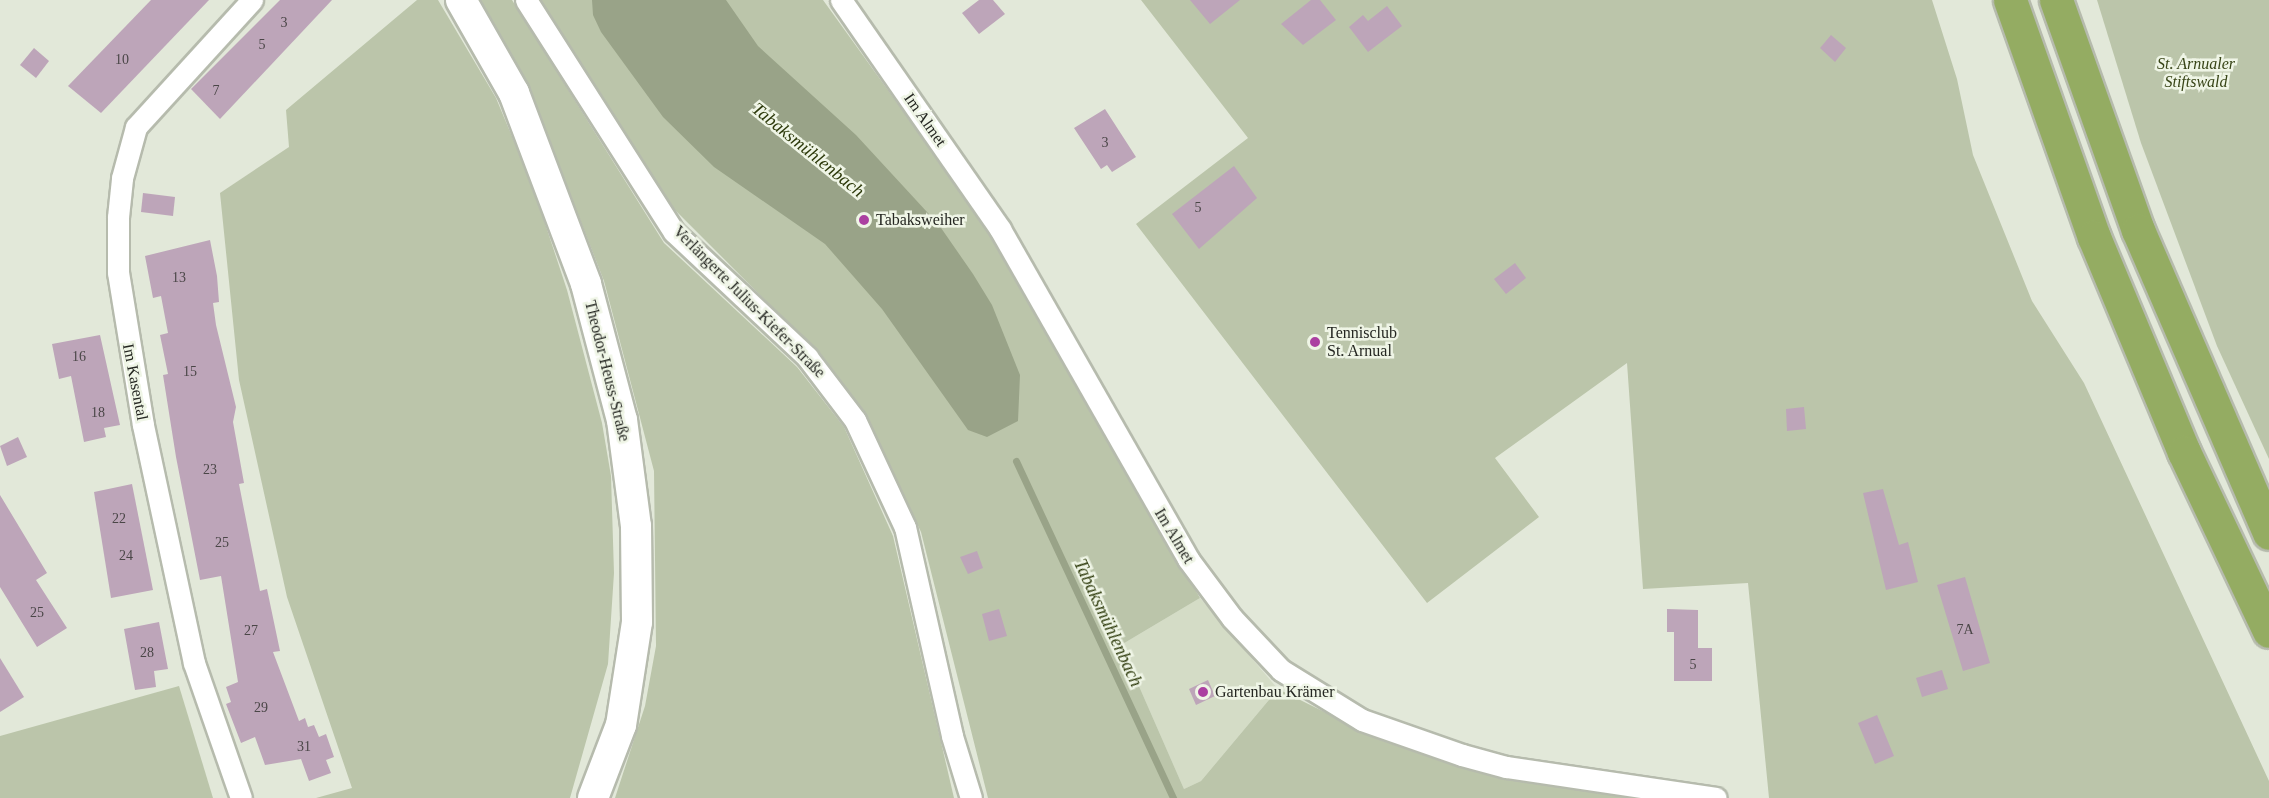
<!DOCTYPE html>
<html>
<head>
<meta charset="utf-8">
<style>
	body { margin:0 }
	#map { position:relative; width:2269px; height:798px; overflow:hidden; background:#e2e8d9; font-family:Georgia,serif }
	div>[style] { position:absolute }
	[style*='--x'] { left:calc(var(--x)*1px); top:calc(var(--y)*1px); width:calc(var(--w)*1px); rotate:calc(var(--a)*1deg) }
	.built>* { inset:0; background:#d4dcc6 }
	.green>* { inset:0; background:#bbc5aa }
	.water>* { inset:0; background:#99a388 }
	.stream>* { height:7px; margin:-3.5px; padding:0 3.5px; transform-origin:3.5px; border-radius:3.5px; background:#99a388 }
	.building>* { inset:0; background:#bda5b9 }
	.roads { filter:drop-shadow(2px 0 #b6bbad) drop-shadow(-2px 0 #b6bbad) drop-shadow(0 2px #b6bbad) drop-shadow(0 -2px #b6bbad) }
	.street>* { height:21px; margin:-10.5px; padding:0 10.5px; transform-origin:10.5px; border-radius:10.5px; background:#fff }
	.secondary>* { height:30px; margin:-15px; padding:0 15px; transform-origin:15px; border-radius:15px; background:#fff }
	.highway>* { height:33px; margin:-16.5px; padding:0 16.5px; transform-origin:16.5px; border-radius:16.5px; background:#94ac62 }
	.dots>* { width:16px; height:16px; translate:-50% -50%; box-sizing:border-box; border:3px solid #eff5e6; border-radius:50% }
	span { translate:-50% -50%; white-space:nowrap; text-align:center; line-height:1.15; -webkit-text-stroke:5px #eff5e6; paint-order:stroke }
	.number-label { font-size:14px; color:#4a4647 }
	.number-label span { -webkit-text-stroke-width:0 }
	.park-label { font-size:16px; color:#374416; font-style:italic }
	.street-label { font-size:16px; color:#242621 }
	.poi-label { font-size:16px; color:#242621 }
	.left { translate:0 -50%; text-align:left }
	.water-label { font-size:18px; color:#2d3a0b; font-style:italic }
</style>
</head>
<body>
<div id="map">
	<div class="built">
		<div style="clip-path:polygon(1200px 598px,1278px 689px,1201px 781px,1184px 789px,1121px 645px)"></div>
	</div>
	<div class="green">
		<div style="clip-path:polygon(417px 0,438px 0,496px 98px,533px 187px,567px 290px,602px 423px,611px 476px,614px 573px,608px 664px,570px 798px,316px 798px,352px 788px,287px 597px,239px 380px,220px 193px,289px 147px,286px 110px)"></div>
		<div style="clip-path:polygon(479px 0,512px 0,664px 243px,797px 367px,844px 427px,893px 536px,954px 798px,615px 798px,645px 706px,656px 646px,654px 471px,604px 281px,528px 86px)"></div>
		<div style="clip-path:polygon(539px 0,823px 0,988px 229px,1200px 598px,1121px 645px,1184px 789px,1201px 781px,1278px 689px,1383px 741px,1432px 756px,1486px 771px,1656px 798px,988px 798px,921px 532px,865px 415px,815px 350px,665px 200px)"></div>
		<div style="clip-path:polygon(1141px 0,1932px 0,1957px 79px,1973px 155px,2032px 301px,2084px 383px,2269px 781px,2269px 798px,1769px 798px,1748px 583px,1643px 589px,1627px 363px,1495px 458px,1539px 517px,1427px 603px,1136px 224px,1248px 138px)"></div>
		<div style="clip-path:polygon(2097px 0,2269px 0,2269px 459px,2217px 346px,2141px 143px)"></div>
		<div style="clip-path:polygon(179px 686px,213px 798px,0 798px,0 736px)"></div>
	</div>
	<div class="water">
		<div style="clip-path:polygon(592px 0,726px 0,758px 46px,856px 135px,939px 225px,973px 274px,992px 305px,1020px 375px,1018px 421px,987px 437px,968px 430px,882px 309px,825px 244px,714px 167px,663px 117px,601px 32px,593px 15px)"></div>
	</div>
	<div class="stream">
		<div style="--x:1016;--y:461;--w:372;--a:65"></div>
	</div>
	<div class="building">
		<div style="clip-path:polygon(151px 0,209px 0,101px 113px,68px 86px)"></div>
		<div style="clip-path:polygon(280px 0,332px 0,220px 119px,191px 89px)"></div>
		<div style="clip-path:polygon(979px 0,993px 0,1005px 14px,979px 34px,962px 13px)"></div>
		<div style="clip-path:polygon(1190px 0,1240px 0,1210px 24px)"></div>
		<div style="clip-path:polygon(1311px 0,1320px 0,1336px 20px,1303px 45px,1281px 24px)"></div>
		<div style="clip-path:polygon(1387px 6px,1402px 26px,1368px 52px,1349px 27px,1363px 15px,1368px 21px)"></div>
		<div style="clip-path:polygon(1831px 35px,1846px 48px,1835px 62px,1820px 48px)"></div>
		<div style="clip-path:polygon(34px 48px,49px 61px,36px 78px,20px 65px)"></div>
		<div style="clip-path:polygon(1105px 109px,1136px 157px,1112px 172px,1107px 165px,1101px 169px,1074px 128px)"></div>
		<div style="clip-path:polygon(1234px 166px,1257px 198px,1199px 249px,1172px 214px)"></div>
		<div style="clip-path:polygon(143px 193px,175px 197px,173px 216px,141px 212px)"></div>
		<div style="clip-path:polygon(210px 240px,217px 276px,219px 302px,213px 303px,216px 325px,236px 407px,233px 422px,244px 483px,239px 484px,260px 591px,267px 589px,280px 651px,273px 652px,299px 721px,305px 718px,308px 727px,314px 725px,319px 737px,326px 734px,334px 757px,326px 760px,331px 773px,309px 781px,301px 759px,265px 765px,255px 737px,241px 743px,226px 704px,231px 702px,226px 687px,238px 682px,221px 576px,200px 580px,176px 457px,163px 375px,168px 374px,160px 335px,168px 333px,161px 296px,153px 298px,145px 256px)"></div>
		<div style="clip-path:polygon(1515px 263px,1526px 278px,1506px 294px,1494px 279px)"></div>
		<div style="clip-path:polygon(100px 335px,120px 425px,104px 428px,106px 437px,84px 442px,71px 376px,59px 379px,52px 344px)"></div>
		<div style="clip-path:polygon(1804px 407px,1806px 429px,1787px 431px,1786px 409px)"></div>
		<div style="clip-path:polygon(18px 437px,27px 457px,7px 466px,0 446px)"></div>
		<div style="clip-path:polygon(132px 484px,153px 590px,111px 598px,94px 492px)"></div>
		<div style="clip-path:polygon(1883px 489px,1899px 545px,1908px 542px,1918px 582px,1886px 590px,1863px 493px)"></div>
		<div style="clip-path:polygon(0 495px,47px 573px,36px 580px,67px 628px,37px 647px,0 587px)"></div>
		<div style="clip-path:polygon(977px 551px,983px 568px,968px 574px,960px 557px)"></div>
		<div style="clip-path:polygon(1965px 577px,1990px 663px,1963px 671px,1937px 585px)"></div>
		<div style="clip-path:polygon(999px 609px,1007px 636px,989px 641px,982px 614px)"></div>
		<div style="clip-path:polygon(1667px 609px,1698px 610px,1698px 648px,1712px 648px,1712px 681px,1674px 681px,1674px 632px,1667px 632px)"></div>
		<div style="clip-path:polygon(159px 622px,168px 669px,154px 671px,156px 687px,135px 690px,124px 629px)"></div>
		<div style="clip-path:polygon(0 658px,24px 697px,0 712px)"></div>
		<div style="clip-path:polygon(1942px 670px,1948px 689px,1922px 697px,1916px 678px)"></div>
		<div style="clip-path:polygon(1208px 680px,1215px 696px,1196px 705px,1189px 689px)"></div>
		<div style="clip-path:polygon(1877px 715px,1894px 756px,1875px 764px,1858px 723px)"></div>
	</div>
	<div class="roads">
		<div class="street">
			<div style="--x:526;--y:0;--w:275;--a:57.5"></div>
			<div style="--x:674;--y:232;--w:183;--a:43.2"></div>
			<div style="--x:807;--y:357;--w:79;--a:52.7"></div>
			<div style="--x:855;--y:420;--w:118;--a:65"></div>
			<div style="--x:905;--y:527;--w:214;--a:77.3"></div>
			<div style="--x:952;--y:736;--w:65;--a:73"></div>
			<div style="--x:841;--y:0;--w:279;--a:55.2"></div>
			<div style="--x:1000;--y:229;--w:380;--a:60.3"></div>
			<div style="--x:1188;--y:559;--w:74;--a:53.3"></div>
			<div style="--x:1232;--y:618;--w:71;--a:46.7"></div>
			<div style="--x:1281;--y:670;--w:95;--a:31.7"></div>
			<div style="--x:1362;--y:720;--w:106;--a:19.3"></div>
			<div style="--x:1462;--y:755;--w:46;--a:15.3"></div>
			<div style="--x:1506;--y:767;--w:212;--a:8.4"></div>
			<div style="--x:241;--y:798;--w:143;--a:-109.2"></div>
			<div style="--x:194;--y:663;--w:243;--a:-102.1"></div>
			<div style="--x:143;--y:425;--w:155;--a:-99.3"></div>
			<div style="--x:118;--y:272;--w:55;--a:-90"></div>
			<div style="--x:118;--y:217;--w:39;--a:-84"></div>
			<div style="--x:122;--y:178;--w:53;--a:-74.6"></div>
			<div style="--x:136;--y:127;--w:172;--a:-47.6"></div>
		</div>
		<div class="secondary">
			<div style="--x:461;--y:0;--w:107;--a:60.3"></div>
			<div style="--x:514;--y:93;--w:204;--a:69.3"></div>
			<div style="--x:586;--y:284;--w:141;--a:75.2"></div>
			<div style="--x:622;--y:420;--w:107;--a:82.5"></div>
			<div style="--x:636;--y:526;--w:96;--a:89.4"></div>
			<div style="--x:637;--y:622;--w:104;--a:98.8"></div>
			<div style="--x:621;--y:725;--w:78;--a:111"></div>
		</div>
		<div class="highway">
			<div style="--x:2010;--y:0;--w:251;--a:70.5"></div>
			<div style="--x:2094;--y:237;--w:233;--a:67.3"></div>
			<div style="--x:2184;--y:452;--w:198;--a:64.6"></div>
			<div style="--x:2056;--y:0;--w:244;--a:70.4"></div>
			<div style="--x:2138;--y:230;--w:330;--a:66.6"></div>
		</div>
	</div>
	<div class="dots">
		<div style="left:864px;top:220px;background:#ab40a1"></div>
		<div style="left:1315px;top:342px;background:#ab40a1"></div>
		<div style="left:1203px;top:692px;background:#ab40a1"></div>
	</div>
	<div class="number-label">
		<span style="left:284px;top:23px">3</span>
		<span style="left:262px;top:45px">5</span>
		<span style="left:122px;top:60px">10</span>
		<span style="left:216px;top:91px">7</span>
		<span style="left:1105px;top:143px">3</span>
		<span style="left:1198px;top:208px">5</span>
		<span style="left:179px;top:278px">13</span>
		<span style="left:79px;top:357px">16</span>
		<span style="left:190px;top:372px">15</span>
		<span style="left:98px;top:413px">18</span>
		<span style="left:210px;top:470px">23</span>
		<span style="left:119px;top:519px">22</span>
		<span style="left:222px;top:543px">25</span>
		<span style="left:126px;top:556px">24</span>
		<span style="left:37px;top:613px">25</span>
		<span style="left:1965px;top:630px">7A</span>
		<span style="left:251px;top:631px">27</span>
		<span style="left:147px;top:653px">28</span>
		<span style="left:1693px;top:665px">5</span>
		<span style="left:261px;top:708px">29</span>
		<span style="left:304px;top:747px">31</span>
	</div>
	<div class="park-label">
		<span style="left:2196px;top:73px">St. Arnualer<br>Stiftswald</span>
	</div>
	<div class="street-label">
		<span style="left:925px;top:120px;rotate:55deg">Im Almet</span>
		<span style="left:749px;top:302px;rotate:45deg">Verlängerte Julius-Kiefer-Straße</span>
		<span style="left:607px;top:371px;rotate:76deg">Theodor-Heuss-Straße</span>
		<span style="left:135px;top:382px;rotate:79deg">Im Kasental</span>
		<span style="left:1174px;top:536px;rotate:59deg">Im Almet</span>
	</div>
	<div class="poi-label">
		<span class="left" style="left:876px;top:220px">Tabaksweiher</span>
		<span class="left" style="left:1327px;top:342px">Tennisclub<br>St. Arnual</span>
		<span class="left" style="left:1215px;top:692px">Gartenbau Krämer</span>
	</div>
	<div class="water-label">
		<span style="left:808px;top:150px;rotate:39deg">Tabaksmühlenbach</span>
		<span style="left:1108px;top:623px;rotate:65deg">Tabaksmühlenbach</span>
	</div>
</div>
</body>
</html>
